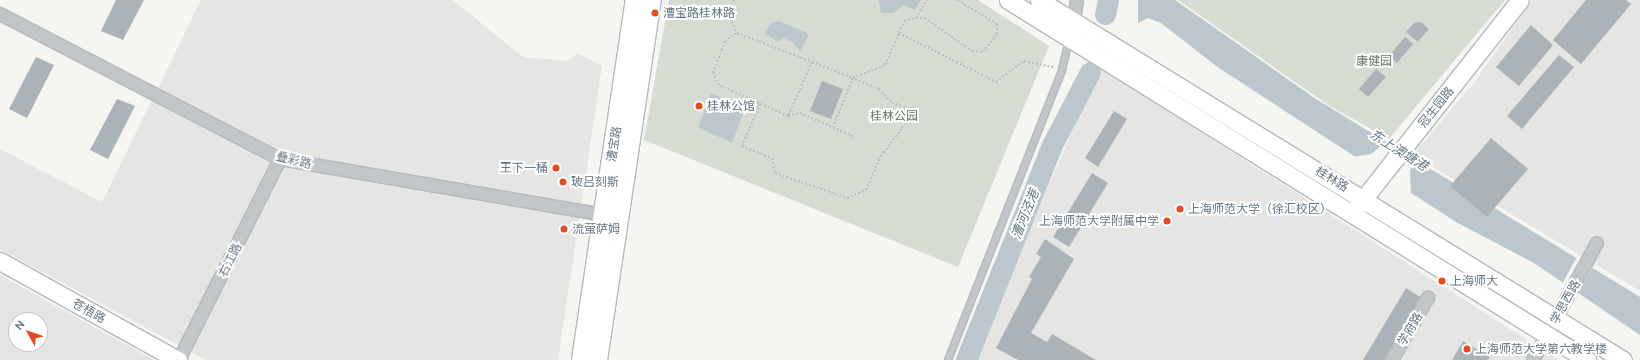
<!DOCTYPE html>
<html>
<head>
<meta charset="utf-8">
<style>
	body { margin:0 }
	#map { position:relative; width:1640px; height:360px; overflow:hidden; background:#f5f5f1; font-family:Ubuntu,"Noto Sans SC",sans-serif }
	div>[style] { position:absolute }
	[style*='--x'] { left:calc(var(--x)*1px); top:calc(var(--y)*1px); width:calc(var(--w)*1px); rotate:calc(var(--a)*1deg) }
	.built>* { inset:0; background:#e5e6e4 }
	.green>* { inset:0; background:#d6dcd2 }
	.water>* { inset:0; background:#bbc7cc }
	.pier>* { inset:0; background:#f5f5f1 }
	.river>* { height:21px; margin:-10.5px; padding:0 10.5px; transform-origin:10.5px; border-radius:10.5px; background:#bbc7cc }
	.building>* { inset:0; background:#abb3b8 }
	.path>* { height:2px; margin-top:-1px; transform-origin:0; background:repeating-linear-gradient(90deg,#bcbec0 0 2px,transparent 0 4px) }
	.roads { filter:drop-shadow(1px 0 #b4babe) drop-shadow(-1px 0 #b4babe) drop-shadow(0 1px #b4babe) drop-shadow(0 -1px #b4babe) }
	.lane>* { height:6px; margin:-3px; padding:0 3px; transform-origin:3px; border-radius:3px; background:#c2c6c9 }
	.street>* { height:12px; margin:-6px; padding:0 6px; transform-origin:6px; border-radius:6px; background:#c2c6c9 }
	.secondary>* { height:17px; margin:-8.5px; padding:0 8.5px; transform-origin:8.5px; border-radius:8.5px; background:#fff }
	.primary>* { height:20px; margin:-10px; padding:0 10px; transform-origin:10px; border-radius:10px; background:#fff }
	.dots>* { width:11px; height:11px; translate:-50% -50%; box-sizing:border-box; border:2px solid #fff; border-radius:50% }
	span { translate:-50% -50%; white-space:nowrap; text-align:center; line-height:1.15; -webkit-text-stroke:4px #fff; paint-order:stroke }
	.poi-label { font-size:12px; color:#637583 }
	.left { translate:0 -50%; text-align:left }
	.right { translate:-100% -50%; text-align:right }
	.park-label { font-size:12px; color:#677a62 }
	.street-label { font-size:12px; color:#637583 }
	.water-label { font-size:13px; color:#5e7780; font-style:italic }
	.north { position:absolute; left:8px; top:312px; width:40px; height:40px; box-sizing:border-box; background:#fff; border:1px solid #c1c8cd; border-radius:50%; rotate:310deg; font-size:11px; font-weight:700; line-height:16px; text-align:center; color:#637583 }
	.north::after { content:''; display:block; margin:auto; width:14px; height:18px; background:#e9491c; clip-path:polygon(50% 0,100% 100%,50% 72%,0 100%) }
</style>
</head>
<body>
<div id="map">
	<div class="built">
		<div style="clip-path:polygon(201px 0,453px 0,523px 57px,567px 61px,578px 53px,602px 66px,558px 360px,206px 360px,0 249px,0 149px,102px 202px)"></div>
		<div style="clip-path:polygon(1532px 0,1640px 0,1640px 291px,1413px 155px,1476px 80px)"></div>
		<div style="clip-path:polygon(1100px 68px,1559px 360px,972px 360px)"></div>
		<div style="clip-path:polygon(evenodd,0 275px,154px 360px,0 360px,0 275px,16px 320px,40px 320px,40px 344px,16px 344px,16px 320px)"></div>
	</div>
	<div class="green">
		<div style="clip-path:polygon(669px 0,978px 0,1049px 46px,958px 267px,644px 140px)"></div>
		<div style="clip-path:polygon(1178px 0,1505px 0,1389px 139px,1328px 105px)"></div>
	</div>
	<div class="water">
		<div style="clip-path:polygon(879px 0,921px 0,915px 10px,904px 5px,893px 13px,881px 13px)"></div>
		<div style="clip-path:polygon(1138px 0,1175px 0,1316px 99px,1640px 297px,1640px 335px,1534px 263px,1456px 222px,1314px 130px,1216px 66px,1161px 23px,1148px 18px,1138px 23px)"></div>
		<div style="clip-path:polygon(779px 21px,809px 34px,800px 51px,793px 43px,783px 38px,779px 42px,764px 34px,771px 23px)"></div>
		<div style="clip-path:polygon(711px 93px,745px 109px,732px 143px,698px 127px)"></div>
	</div>
	<div class="pier">
		<div style="clip-path:polygon(1388px 140px,1417px 160px,1410px 170px,1411px 194px,1353px 157px,1371px 154px)"></div>
		<div style="clip-path:polygon(1578px 255px,1594px 265px,1578px 293px,1562px 284px)"></div>
	</div>
	<div class="river">
		<div style="--x:1105;--y:14;--w:14;--a:-78"></div>
		<div style="--x:966;--y:360;--w:232;--a:-68.2"></div>
		<div style="--x:1052;--y:145;--w:82;--a:-62.5"></div>
	</div>
	<div class="building">
		<div style="clip-path:polygon(116px 0,144px 0,123px 40px,101px 31px)"></div>
		<div style="clip-path:polygon(1586px 0,1626px 0,1631px 4px,1581px 64px,1553px 40px)"></div>
		<div style="clip-path:polygon(1421px 22px,1429px 29px,1418px 42px,1406px 32px,1414px 23px)"></div>
		<div style="clip-path:polygon(1531px 25px,1553px 45px,1519px 86px,1496px 67px)"></div>
		<div style="clip-path:polygon(1405px 37px,1413px 44px,1397px 63px,1389px 56px)"></div>
		<div style="clip-path:polygon(1559px 55px,1574px 67px,1522px 129px,1507px 116px)"></div>
		<div style="clip-path:polygon(36px 57px,54px 65px,27px 118px,9px 109px)"></div>
		<div style="clip-path:polygon(1376px 69px,1386px 77px,1368px 97px,1359px 89px)"></div>
		<div style="clip-path:polygon(822px 81px,843px 89px,831px 119px,810px 111px)"></div>
		<div style="clip-path:polygon(117px 99px,135px 106px,108px 159px,90px 150px)"></div>
		<div style="clip-path:polygon(1114px 111px,1127px 119px,1098px 167px,1085px 158px)"></div>
		<div style="clip-path:polygon(1491px 138px,1528px 169px,1487px 217px,1450px 186px)"></div>
		<div style="clip-path:polygon(1092px 173px,1108px 183px,1069px 247px,1053px 237px)"></div>
		<div style="clip-path:polygon(1045px 239px,1074px 259px,1031px 333px,1047px 342px,1052px 334px,1096px 360px,1018px 360px,996px 348px,1032px 279px,1029px 277px,1041px 257px,1036px 254px)"></div>
		<div style="clip-path:polygon(1406px 288px,1425px 300px,1389px 360px,1363px 360px)"></div>
		<div style="clip-path:polygon(1463px 341px,1490px 357px,1488px 360px,1452px 360px)"></div>
	</div>
	<div class="path">
		<div style="--x:734;--y:0;--w:14;--a:126"></div>
		<div style="--x:726;--y:11;--w:25;--a:63"></div>
		<div style="--x:916;--y:18;--w:9;--a:0"></div>
		<div style="--x:925;--y:18;--w:57;--a:35.1"></div>
		<div style="--x:972;--y:51;--w:11;--a:5"></div>
		<div style="--x:983;--y:52;--w:23;--a:-52"></div>
		<div style="--x:997;--y:34;--w:10;--a:-90"></div>
		<div style="--x:997;--y:24;--w:47;--a:-149"></div>
		<div style="--x:899;--y:33;--w:13;--a:-67"></div>
		<div style="--x:904;--y:21;--w:12;--a:-14"></div>
		<div style="--x:916;--y:18;--w:21;--a:-59"></div>
		<div style="--x:812;--y:62;--w:59;--a:114"></div>
		<div style="--x:788;--y:116;--w:76;--a:-155.8"></div>
		<div style="--x:719;--y:85;--w:13;--a:-117"></div>
		<div style="--x:713;--y:73;--w:34;--a:-69"></div>
		<div style="--x:725;--y:41;--w:14;--a:-34"></div>
		<div style="--x:737;--y:33;--w:80;--a:21.1"></div>
		<div style="--x:812;--y:62;--w:44;--a:21.3"></div>
		<div style="--x:853;--y:78;--w:35;--a:-22"></div>
		<div style="--x:885;--y:65;--w:35;--a:-66"></div>
		<div style="--x:899;--y:33;--w:109;--a:26.8"></div>
		<div style="--x:996;--y:82;--w:35;--a:-37"></div>
		<div style="--x:1024;--y:61;--w:30;--a:12"></div>
		<div style="--x:760;--y:104;--w:46;--a:113.2"></div>
		<div style="--x:742;--y:146;--w:32;--a:22"></div>
		<div style="--x:772;--y:158;--w:15;--a:79"></div>
		<div style="--x:775;--y:173;--w:76;--a:19.1"></div>
		<div style="--x:847;--y:198;--w:21;--a:-23"></div>
		<div style="--x:866;--y:190;--w:37;--a:-66"></div>
		<div style="--x:881;--y:156;--w:35;--a:-53"></div>
		<div style="--x:902;--y:128;--w:20;--a:-70"></div>
		<div style="--x:909;--y:109;--w:19;--a:-159"></div>
		<div style="--x:891;--y:102;--w:18;--a:-133"></div>
		<div style="--x:879;--y:89;--w:28;--a:-157"></div>
		<div style="--x:853;--y:78;--w:53;--a:112.2"></div>
		<div style="--x:788;--y:116;--w:12;--a:-14"></div>
		<div style="--x:800;--y:113;--w:60;--a:23.6"></div>
	</div>
	<div class="roads">
		<div class="lane">
			<div style="--x:948;--y:360;--w:312;--a:-68.5"></div>
			<div style="--x:1062;--y:70;--w:31;--a:-77"></div>
		</div>
		<div class="street">
			<div style="--x:0;--y:14;--w:315;--a:27.4"></div>
			<div style="--x:280;--y:159;--w:334;--a:9.8"></div>
			<div style="--x:1073;--y:28;--w:28;--a:-82"></div>
			<div style="--x:179;--y:360;--w:225;--a:-63.3"></div>
			<div style="--x:1392;--y:360;--w:72;--a:-59.9"></div>
			<div style="--x:1533;--y:360;--w:133;--a:-61.3"></div>
		</div>
		<div class="secondary">
			<div style="--x:1008;--y:0;--w:682;--a:31.87"></div>
			<div style="--x:1039;--y:0;--w:686;--a:31.65"></div>
			<div style="--x:1357;--y:207;--w:263;--a:-51.8"></div>
			<div style="--x:0;--y:261;--w:204;--a:29.1"></div>
		</div>
		<div class="primary">
			<div style="--x:582;--y:360;--w:364;--a:-81.5"></div>
			<div style="--x:597;--y:360;--w:364;--a:-81.5"></div>
		</div>
	</div>
	<div class="dots">
		<div style="left:655px;top:13px;background:#e9491c"></div>
		<div style="left:699px;top:106px;background:#e9491c"></div>
		<div style="left:556px;top:168px;background:#e9491c"></div>
		<div style="left:563px;top:182px;background:#e9491c"></div>
		<div style="left:1180px;top:209px;background:#e9491c"></div>
		<div style="left:1167px;top:221px;background:#e9491c"></div>
		<div style="left:564px;top:229px;background:#e9491c"></div>
		<div style="left:1442px;top:281px;background:#e9491c"></div>
		<div style="left:1467px;top:349px;background:#e9491c"></div>
	</div>
	<div class="poi-label">
		<span class="left" style="left:663px;top:13px">漕宝路桂林路</span>
		<span class="left" style="left:707px;top:106px">桂林公馆</span>
		<span class="right" style="left:548px;top:168px">王下一桶</span>
		<span class="left" style="left:571px;top:182px">玻吕刻斯</span>
		<span class="left" style="left:1188px;top:209px">上海师范大学（徐汇校区）</span>
		<span class="right" style="left:1159px;top:221px">上海师范大学附属中学</span>
		<span class="left" style="left:572px;top:229px">流萤萨姆</span>
		<span class="left" style="left:1450px;top:281px">上海师大</span>
		<span class="left" style="left:1475px;top:349px">上海师范大学第六教学楼</span>
	</div>
	<div class="park-label">
		<span style="left:1374px;top:61px">康健园</span>
		<span style="left:894px;top:116px">桂林公园</span>
	</div>
	<div class="street-label">
		<span style="left:1436px;top:107px;rotate:-51deg">冠生园路</span>
		<span style="left:614px;top:144px;rotate:-81deg">漕宝路</span>
		<span style="left:294px;top:160px;rotate:14deg">叠彩路</span>
		<span style="left:1332px;top:179px;rotate:31deg">桂林路</span>
		<span style="left:230px;top:260px;rotate:-63deg">右江路</span>
		<span style="left:1565px;top:302px;rotate:-61deg">学思西路</span>
		<span style="left:89px;top:311px;rotate:29deg">苍梧路</span>
		<span style="left:1410px;top:329px;rotate:-59deg">学府路</span>
	</div>
	<div class="water-label">
		<span style="left:1399px;top:150px;rotate:32deg">东上澳塘港</span>
		<span style="left:1025px;top:214px;rotate:-68deg">漕河泾港</span>
	</div>
	<div class="north">N</div>
</div>
</body>
</html>
